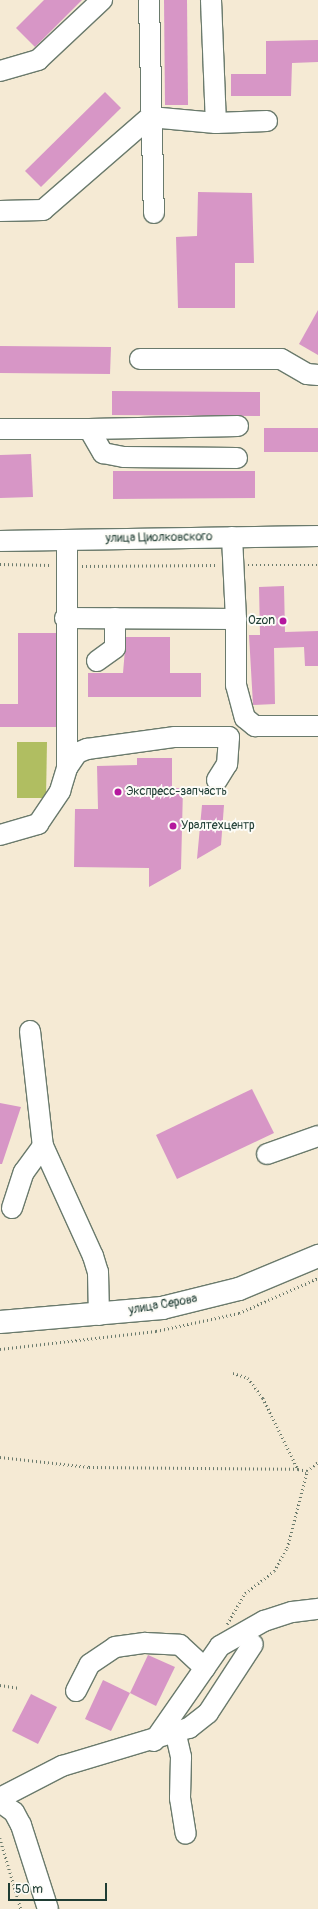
<!DOCTYPE html>
<html>
<head>
<meta charset="utf-8">
<style>
	body { margin:0 }
	#map { position:relative; width:318px; height:1909px; overflow:hidden; background:#f5ead4; font-family:Pangolin,sans-serif }
	div>[style] { position:absolute }
	[style*='--x'] { left:calc(var(--x)*1px); top:calc(var(--y)*1px); width:calc(var(--w)*1px); rotate:calc(var(--a)*1deg) }
	.green>* { inset:0; background:#b0be61 }
	.building>* { inset:0; background:#d796c6 }
	.path>* { height:2.5px; margin-top:-1.25px; transform-origin:0; background:repeating-linear-gradient(90deg,#6a7a6c 0 1px,transparent 0 4px) }
	.roads { filter:drop-shadow(1px 0 #6a7a6c) drop-shadow(-1px 0 #6a7a6c) drop-shadow(0 1px #6a7a6c) drop-shadow(0 -1px #6a7a6c) }
	.minor>* { height:20px; margin:-10px; padding:0 10px; transform-origin:10px; border-radius:10px; background:#fff }
	.major>* { height:22px; margin:-11px; padding:0 11px; transform-origin:11px; border-radius:11px; background:#fff }
	.dots>* { width:11px; height:11px; translate:-50% -50%; box-sizing:border-box; border:2px solid #fdfcf7; border-radius:50% }
	span { translate:-50% -50%; white-space:nowrap; text-align:center; line-height:1.15; -webkit-text-stroke:4px #fdfcf7; paint-order:stroke }
	.street-label { font-size:12px; color:#1f3d34 }
	.poi-label { font-size:12px; color:#1f3d34 }
	.right { translate:-100% -50%; text-align:right }
	.left { translate:0 -50%; text-align:left }
	.scale { position:absolute; left:8px; top:1883px; width:99px; height:18px; box-sizing:border-box; border:2px solid #1f3d34; border-top:0; padding-left:5px; font-size:12px; line-height:14px; white-space:nowrap; color:#1f3d34; -webkit-text-stroke:3px #fdfcf7; paint-order:stroke }
</style>
</head>
<body>
<div id="map">
	<div class="green">
		<div style="clip-path:polygon(17px 742px,47px 742px,46px 798px,17px 798px)"></div>
	</div>
	<div class="building">
		<div style="clip-path:polygon(44px 0,82px 0,35px 47px,16px 28px)"></div>
		<div style="clip-path:polygon(164px 0,187px 0,188px 105px,165px 105px)"></div>
		<div style="clip-path:polygon(318px 40px,318px 62px,292px 63px,291px 96px,231px 96px,231px 74px,266px 74px,266px 41px)"></div>
		<div style="clip-path:polygon(105px 92px,121px 108px,41px 187px,25px 171px)"></div>
		<div style="clip-path:polygon(198px 192px,252px 193px,254px 263px,235px 263px,235px 308px,178px 308px,176px 237px,197px 236px)"></div>
		<div style="clip-path:polygon(318px 310px,318px 355px,299px 344px)"></div>
		<div style="clip-path:polygon(0 346px,111px 347px,110px 374px,0 373px)"></div>
		<div style="clip-path:polygon(112px 391px,260px 392px,260px 416px,112px 415px)"></div>
		<div style="clip-path:polygon(264px 428px,318px 428px,318px 452px,264px 452px)"></div>
		<div style="clip-path:polygon(31px 454px,33px 497px,0 498px,0 455px)"></div>
		<div style="clip-path:polygon(113px 471px,255px 471px,255px 498px,113px 499px)"></div>
		<div style="clip-path:polygon(284px 586px,285px 632px,318px 631px,318px 666px,305px 666px,304px 647px,274px 648px,275px 704px,253px 705px,249px 635px,260px 635px,259px 587px)"></div>
		<div style="clip-path:polygon(18px 633px,56px 633px,56px 727px,0 727px,0 704px,18px 704px)"></div>
		<div style="clip-path:polygon(126px 637px,170px 637px,170px 673px,201px 673px,201px 697px,88px 697px,88px 673px,123px 673px)"></div>
		<div style="clip-path:polygon(137px 758px,172px 758px,172px 788px,183px 788px,181px 869px,149px 887px,149px 868px,74px 867px,75px 809px,98px 809px,97px 766px,137px 765px)"></div>
		<div style="clip-path:polygon(202px 805px,224px 805px,221px 845px,197px 859px)"></div>
		<div style="clip-path:polygon(252px 1089px,274px 1133px,177px 1179px,156px 1135px)"></div>
		<div style="clip-path:polygon(0 1103px,21px 1107px,2px 1164px,0 1164px)"></div>
		<div style="clip-path:polygon(148px 1655px,175px 1667px,156px 1706px,130px 1693px)"></div>
		<div style="clip-path:polygon(103px 1680px,130px 1693px,111px 1731px,85px 1719px)"></div>
		<div style="clip-path:polygon(31px 1694px,57px 1707px,38px 1744px,12px 1731px)"></div>
	</div>
	<div class="path">
		<div style="--x:0;--y:564;--w:51;--a:1.1"></div>
		<div style="--x:248;--y:565;--w:70;--a:0"></div>
		<div style="--x:82;--y:566;--w:135;--a:-0.4"></div>
		<div style="--x:0;--y:1349;--w:157;--a:-6.6"></div>
		<div style="--x:156;--y:1331;--w:85;--a:-12.2"></div>
		<div style="--x:239;--y:1313;--w:86;--a:-23.9"></div>
		<div style="--x:233;--y:1373;--w:16;--a:18"></div>
		<div style="--x:248;--y:1378;--w:25;--a:53"></div>
		<div style="--x:263;--y:1398;--w:79;--a:63.8"></div>
		<div style="--x:298;--y:1469;--w:9;--a:13"></div>
		<div style="--x:0;--y:1457;--w:90;--a:6.4"></div>
		<div style="--x:89;--y:1467;--w:209;--a:0.5"></div>
		<div style="--x:227;--y:1624;--w:36;--a:-60"></div>
		<div style="--x:245;--y:1593;--w:36;--a:-37"></div>
		<div style="--x:274;--y:1571;--w:26;--a:-61"></div>
		<div style="--x:287;--y:1548;--w:80;--a:-75.4"></div>
		<div style="--x:307;--y:1471;--w:14;--a:-39"></div>
		<div style="--x:0;--y:1685;--w:18;--a:9"></div>
		<div style="--x:0;--y:1838;--w:74;--a:73.5"></div>
	</div>
	<div class="roads">
		<div class="minor">
			<div style="--x:149;--y:0;--w:213;--a:88.7"></div>
			<div style="--x:211;--y:0;--w:123;--a:87.7"></div>
			<div style="--x:0;--y:71;--w:40;--a:-16"></div>
			<div style="--x:38;--y:60;--w:88;--a:-43.2"></div>
			<div style="--x:0;--y:211;--w:43;--a:-1.3"></div>
			<div style="--x:43;--y:210;--w:142;--a:-41"></div>
			<div style="--x:150;--y:117;--w:66;--a:5.2"></div>
			<div style="--x:216;--y:123;--w:51;--a:-2.2"></div>
			<div style="--x:140;--y:359;--w:141;--a:0"></div>
			<div style="--x:281;--y:359;--w:30;--a:30"></div>
			<div style="--x:307;--y:374;--w:11;--a:5"></div>
			<div style="--x:0;--y:429;--w:89;--a:0"></div>
			<div style="--x:89;--y:429;--w:28;--a:60"></div>
			<div style="--x:103;--y:453;--w:21;--a:11"></div>
			<div style="--x:124;--y:457;--w:113;--a:0.5"></div>
			<div style="--x:89;--y:429;--w:149;--a:-1.2"></div>
			<div style="--x:67;--y:540;--w:228;--a:90"></div>
			<div style="--x:0;--y:541;--w:318;--a:-0.9"></div>
			<div style="--x:65;--y:618;--w:171;--a:0.3"></div>
			<div style="--x:236;--y:619;--w:82;--a:-92.8"></div>
			<div style="--x:236;--y:619;--w:66;--a:90"></div>
			<div style="--x:236;--y:685;--w:34;--a:75"></div>
			<div style="--x:245;--y:718;--w:13;--a:39"></div>
			<div style="--x:255;--y:726;--w:63;--a:0"></div>
			<div style="--x:97;--y:661;--w:22;--a:-36"></div>
			<div style="--x:115;--y:648;--w:30;--a:-90"></div>
			<div style="--x:0;--y:835;--w:40;--a:-16"></div>
			<div style="--x:38;--y:824;--w:40;--a:-56"></div>
			<div style="--x:60;--y:791;--w:24;--a:-73"></div>
			<div style="--x:67;--y:768;--w:18;--a:-56"></div>
			<div style="--x:77;--y:753;--w:11;--a:-22"></div>
			<div style="--x:87;--y:749;--w:89;--a:-7.8"></div>
			<div style="--x:175;--y:737;--w:54;--a:0"></div>
			<div style="--x:229;--y:737;--w:27;--a:94"></div>
			<div style="--x:227;--y:764;--w:19;--a:122"></div>
			<div style="--x:30;--y:1031;--w:116;--a:83.6"></div>
			<div style="--x:43;--y:1146;--w:121;--a:65.6"></div>
			<div style="--x:93;--y:1256;--w:17;--a:73"></div>
			<div style="--x:98;--y:1272;--w:43;--a:88.7"></div>
			<div style="--x:267;--y:1154;--w:54;--a:-19.4"></div>
			<div style="--x:12;--y:1208;--w:38;--a:-72"></div>
			<div style="--x:24;--y:1172;--w:32;--a:-54"></div>
			<div style="--x:76;--y:1691;--w:30;--a:-63"></div>
			<div style="--x:90;--y:1664;--w:30;--a:-34"></div>
			<div style="--x:115;--y:1647;--w:30;--a:-8"></div>
			<div style="--x:145;--y:1643;--w:35;--a:3"></div>
			<div style="--x:180;--y:1645;--w:34;--a:43"></div>
			<div style="--x:176;--y:1735;--w:23;--a:77"></div>
			<div style="--x:181;--y:1757;--w:41;--a:91.4"></div>
			<div style="--x:180;--y:1798;--w:36;--a:81"></div>
			<div style="--x:154;--y:1741;--w:116;--a:-55.2"></div>
			<div style="--x:220;--y:1646;--w:51;--a:-29.6"></div>
			<div style="--x:264;--y:1621;--w:29;--a:-18"></div>
			<div style="--x:292;--y:1612;--w:26;--a:-7"></div>
			<div style="--x:0;--y:1798;--w:70;--a:-27.3"></div>
			<div style="--x:62;--y:1766;--w:133;--a:-16.7"></div>
			<div style="--x:189;--y:1728;--w:24;--a:-38"></div>
			<div style="--x:208;--y:1713;--w:82;--a:-56.9"></div>
			<div style="--x:0;--y:1802;--w:17;--a:36"></div>
			<div style="--x:14;--y:1812;--w:15;--a:62"></div>
			<div style="--x:21;--y:1825;--w:88;--a:72.2"></div>
		</div>
		<div class="major">
			<div style="--x:0;--y:1322;--w:163;--a:-4.9"></div>
			<div style="--x:162;--y:1308;--w:79;--a:-13.9"></div>
			<div style="--x:239;--y:1289;--w:86;--a:-22.7"></div>
		</div>
	</div>
	<div class="dots">
		<div style="left:283px;top:621px;background:#b5179e"></div>
		<div style="left:118px;top:792px;background:#b5179e"></div>
		<div style="left:173px;top:826px;background:#b5179e"></div>
	</div>
	<div class="street-label">
		<span style="left:159px;top:538px;rotate:-1deg">улица Циолковского</span>
		<span style="left:163px;top:1305px;rotate:-10deg">улица Серова</span>
	</div>
	<div class="poi-label">
		<span class="right" style="left:275px;top:621px">Ozon</span>
		<span class="left" style="left:126px;top:792px">Экспресс-запчасть</span>
		<span class="left" style="left:181px;top:826px">Уралтехцентр</span>
	</div>
	<div class="scale">50 m</div>
</div>
</body>
</html>
